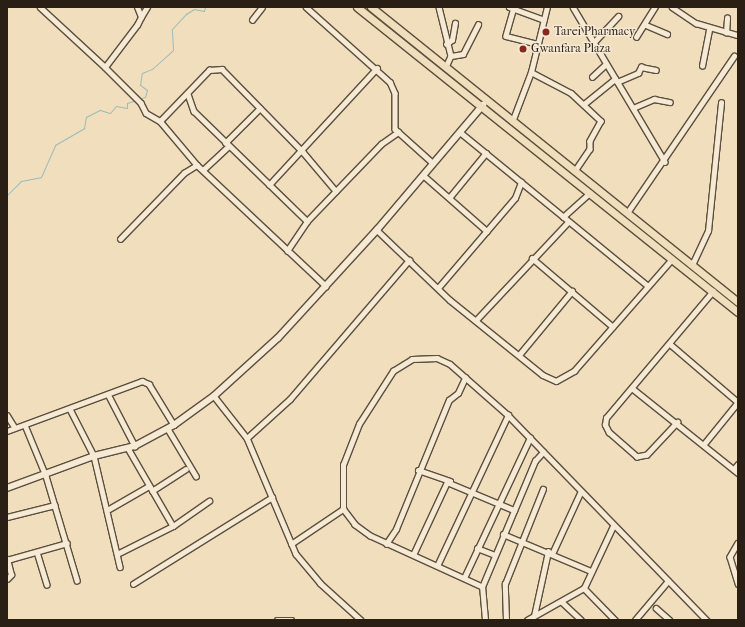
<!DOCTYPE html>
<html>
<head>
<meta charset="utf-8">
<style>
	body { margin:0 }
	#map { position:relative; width:745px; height:627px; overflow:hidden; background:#f1debd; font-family:"IM FELL French Canon",serif }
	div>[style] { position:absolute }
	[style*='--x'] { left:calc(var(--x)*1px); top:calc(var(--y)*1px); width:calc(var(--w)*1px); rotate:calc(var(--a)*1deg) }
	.stream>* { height:1px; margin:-0.5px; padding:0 0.5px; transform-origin:0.5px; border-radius:0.5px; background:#9cbbb7 }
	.roads { filter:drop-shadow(1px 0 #5b4f3e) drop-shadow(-1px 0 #5b4f3e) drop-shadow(0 1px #5b4f3e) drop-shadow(0 -1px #5b4f3e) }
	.minor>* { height:4.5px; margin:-2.25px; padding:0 2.25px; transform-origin:2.25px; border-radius:2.25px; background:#f6ead4 }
	.tertiary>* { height:5.5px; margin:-2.75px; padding:0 2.75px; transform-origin:2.75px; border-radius:2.75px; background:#f6ead4 }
	.primary>* { height:7px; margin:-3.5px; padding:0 3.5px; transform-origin:3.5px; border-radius:3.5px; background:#f1debd }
	.dots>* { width:11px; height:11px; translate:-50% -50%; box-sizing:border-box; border:2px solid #f6ead4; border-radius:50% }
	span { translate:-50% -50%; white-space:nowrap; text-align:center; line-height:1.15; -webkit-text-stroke:3px #f6ead4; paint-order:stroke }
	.poi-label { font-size:12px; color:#291f14 }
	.left { translate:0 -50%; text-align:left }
	.frame { position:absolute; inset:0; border:8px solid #291f14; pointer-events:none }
</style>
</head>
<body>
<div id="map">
	<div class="stream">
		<div style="--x:139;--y:99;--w:6;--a:-18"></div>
		<div style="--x:145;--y:97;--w:7;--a:-74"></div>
		<div style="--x:147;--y:90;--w:9;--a:-144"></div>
		<div style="--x:140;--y:85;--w:12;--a:-81"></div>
		<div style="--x:142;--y:73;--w:11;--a:-22"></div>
		<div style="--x:152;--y:69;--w:28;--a:-42"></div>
		<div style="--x:173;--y:50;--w:21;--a:-93"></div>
		<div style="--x:172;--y:29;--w:21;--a:-47"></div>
		<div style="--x:186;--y:14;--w:9;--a:-32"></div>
		<div style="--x:194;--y:9;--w:10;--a:11"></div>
		<div style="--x:204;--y:11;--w:4;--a:-76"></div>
		<div style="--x:7;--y:195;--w:20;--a:-45"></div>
		<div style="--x:21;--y:181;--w:20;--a:-11"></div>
		<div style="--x:41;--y:177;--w:35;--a:-66"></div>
		<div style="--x:55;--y:145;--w:34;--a:-30"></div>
		<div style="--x:84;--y:128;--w:11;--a:-80"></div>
		<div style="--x:86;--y:117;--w:16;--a:-27"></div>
		<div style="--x:100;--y:110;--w:10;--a:17"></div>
		<div style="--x:110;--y:113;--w:9;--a:-49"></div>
		<div style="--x:116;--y:106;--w:11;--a:10"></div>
		<div style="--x:127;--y:108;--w:5;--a:-90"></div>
		<div style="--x:127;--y:103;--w:9;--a:-18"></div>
	</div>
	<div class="roads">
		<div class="minor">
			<div style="--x:40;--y:7;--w:88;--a:42.7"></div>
			<div style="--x:105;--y:67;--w:53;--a:-52.7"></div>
			<div style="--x:137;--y:25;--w:9;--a:-63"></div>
			<div style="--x:141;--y:17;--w:11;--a:-112"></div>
			<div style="--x:306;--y:7;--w:113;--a:41.8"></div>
			<div style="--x:390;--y:82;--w:12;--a:66"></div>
			<div style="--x:395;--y:93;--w:36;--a:90"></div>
			<div style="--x:395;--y:129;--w:51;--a:41.8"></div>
			<div style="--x:439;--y:7;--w:50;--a:76.2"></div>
			<div style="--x:451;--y:56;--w:12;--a:114"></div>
			<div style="--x:509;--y:7;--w:37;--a:20"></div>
			<div style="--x:573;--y:7;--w:180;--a:59.3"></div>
			<div style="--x:672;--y:7;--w:29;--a:34"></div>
			<div style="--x:696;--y:23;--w:43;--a:16.3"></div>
			<div style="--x:513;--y:11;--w:26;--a:106"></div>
			<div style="--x:506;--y:36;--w:33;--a:14"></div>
			<div style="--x:141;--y:17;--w:12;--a:-59"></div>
			<div style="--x:252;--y:20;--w:16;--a:-52"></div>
			<div style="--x:646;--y:25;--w:23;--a:23"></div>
			<div style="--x:726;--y:33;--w:15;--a:-86"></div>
			<div style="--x:636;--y:37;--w:36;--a:-58"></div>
			<div style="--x:595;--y:41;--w:34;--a:-47"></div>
			<div style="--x:446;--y:44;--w:7;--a:-34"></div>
			<div style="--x:452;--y:40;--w:17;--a:-80"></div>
			<div style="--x:451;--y:56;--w:12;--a:-9"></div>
			<div style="--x:463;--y:54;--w:33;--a:-63"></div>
			<div style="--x:702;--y:66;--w:38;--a:-79"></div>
			<div style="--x:105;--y:67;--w:51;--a:45"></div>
			<div style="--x:141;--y:103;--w:11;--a:63"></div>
			<div style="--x:146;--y:113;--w:16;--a:30"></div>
			<div style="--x:160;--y:121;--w:57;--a:49.9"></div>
			<div style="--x:531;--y:72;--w:45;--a:27.7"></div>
			<div style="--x:571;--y:93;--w:41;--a:43"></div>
			<div style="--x:601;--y:121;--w:23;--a:119"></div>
			<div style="--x:590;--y:141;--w:8;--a:90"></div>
			<div style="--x:590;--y:149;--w:27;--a:124"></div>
			<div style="--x:592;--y:77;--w:19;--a:-43"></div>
			<div style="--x:617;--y:82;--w:23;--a:-23"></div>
			<div style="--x:638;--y:73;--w:7;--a:-63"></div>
			<div style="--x:641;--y:67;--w:15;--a:11"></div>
			<div style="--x:188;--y:94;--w:18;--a:71"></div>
			<div style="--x:194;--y:111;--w:158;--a:44.2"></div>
			<div style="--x:584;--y:104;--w:40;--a:-39"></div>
			<div style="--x:633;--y:108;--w:23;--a:-23"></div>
			<div style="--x:654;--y:99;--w:16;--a:11"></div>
			<div style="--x:160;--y:121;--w:71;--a:-46.1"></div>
			<div style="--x:209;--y:70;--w:13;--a:-4"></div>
			<div style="--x:222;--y:69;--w:116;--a:45.7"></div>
			<div style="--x:303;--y:152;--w:51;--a:49.8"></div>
			<div style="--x:512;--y:122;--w:53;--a:-69.2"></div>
			<div style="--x:531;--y:72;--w:67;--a:-76.2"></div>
			<div style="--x:460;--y:132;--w:243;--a:39.3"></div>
			<div style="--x:225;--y:143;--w:49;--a:-45"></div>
			<div style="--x:203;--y:170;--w:34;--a:-43"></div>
			<div style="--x:423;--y:175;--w:85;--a:41.2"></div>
			<div style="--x:269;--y:185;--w:159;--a:-47.3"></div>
			<div style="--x:449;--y:198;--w:58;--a:-50.6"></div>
			<div style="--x:627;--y:213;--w:190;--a:-55.7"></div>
			<div style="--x:563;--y:217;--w:36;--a:-42"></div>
			<div style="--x:377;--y:230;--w:101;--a:43.8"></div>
			<div style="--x:450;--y:300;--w:119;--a:38.9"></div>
			<div style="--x:543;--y:375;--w:14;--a:25"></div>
			<div style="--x:556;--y:381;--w:21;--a:-29"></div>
			<div style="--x:574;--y:371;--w:149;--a:-48.8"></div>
			<div style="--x:120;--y:239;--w:92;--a:-45.9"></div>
			<div style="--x:184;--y:173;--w:15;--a:-32"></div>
			<div style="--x:197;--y:165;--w:177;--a:43.2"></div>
			<div style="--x:287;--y:251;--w:36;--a:-56"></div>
			<div style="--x:307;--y:221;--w:107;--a:-46.1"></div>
			<div style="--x:381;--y:144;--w:21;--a:-35"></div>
			<div style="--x:532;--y:258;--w:106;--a:40.4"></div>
			<div style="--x:692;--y:265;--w:38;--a:-65"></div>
			<div style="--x:708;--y:231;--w:129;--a:-84.2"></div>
			<div style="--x:438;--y:288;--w:118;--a:-49.5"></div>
			<div style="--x:515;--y:198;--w:17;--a:-69"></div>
			<div style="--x:477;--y:319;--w:133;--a:-46.8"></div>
			<div style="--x:670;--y:344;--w:89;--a:40.5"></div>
			<div style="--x:519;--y:355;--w:83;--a:-50.4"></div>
			<div style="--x:632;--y:388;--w:136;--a:38.7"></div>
			<div style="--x:108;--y:394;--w:59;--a:62.6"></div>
			<div style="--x:214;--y:396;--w:53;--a:51.8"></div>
			<div style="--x:247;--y:438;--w:126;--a:67.1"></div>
			<div style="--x:296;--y:554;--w:38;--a:50"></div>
			<div style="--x:320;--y:583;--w:55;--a:42.1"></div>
			<div style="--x:70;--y:409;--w:53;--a:62.9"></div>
			<div style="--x:94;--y:456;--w:114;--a:76.8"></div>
			<div style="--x:7;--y:415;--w:15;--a:58"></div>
			<div style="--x:678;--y:422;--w:45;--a:133.2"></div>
			<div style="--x:647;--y:455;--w:10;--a:169"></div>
			<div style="--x:637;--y:457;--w:37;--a:-139"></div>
			<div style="--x:609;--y:433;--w:9;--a:-117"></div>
			<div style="--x:605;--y:425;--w:7;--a:-82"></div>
			<div style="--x:606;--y:418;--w:166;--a:-49.9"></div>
			<div style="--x:25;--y:425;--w:55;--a:67.6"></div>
			<div style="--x:46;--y:476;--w:109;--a:73.4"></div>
			<div style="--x:168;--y:429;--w:55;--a:59.2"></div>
			<div style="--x:7;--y:431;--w:144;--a:-20.3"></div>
			<div style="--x:142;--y:381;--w:8;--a:23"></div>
			<div style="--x:149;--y:384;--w:48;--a:58.6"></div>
			<div style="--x:247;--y:438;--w:58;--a:-42.2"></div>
			<div style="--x:290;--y:399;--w:183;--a:-49.4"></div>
			<div style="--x:704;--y:444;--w:54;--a:-51"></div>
			<div style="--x:128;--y:448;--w:90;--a:60"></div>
			<div style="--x:734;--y:469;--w:6;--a:-51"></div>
			<div style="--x:418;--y:470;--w:34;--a:19"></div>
			<div style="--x:152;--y:491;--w:40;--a:-32.9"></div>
			<div style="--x:109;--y:509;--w:46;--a:-29.9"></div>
			<div style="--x:7;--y:517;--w:49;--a:-14"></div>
			<div style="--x:503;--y:534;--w:95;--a:22.8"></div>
			<div style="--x:738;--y:543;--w:16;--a:120"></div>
			<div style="--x:730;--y:557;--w:28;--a:73"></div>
			<div style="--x:291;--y:544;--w:63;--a:-33.9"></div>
			<div style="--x:386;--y:544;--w:18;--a:-56"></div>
			<div style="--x:396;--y:529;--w:139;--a:-67.7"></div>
			<div style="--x:449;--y:400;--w:11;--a:-38"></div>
			<div style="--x:458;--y:393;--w:17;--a:-65"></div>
			<div style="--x:477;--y:548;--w:19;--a:21"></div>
			<div style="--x:37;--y:552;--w:34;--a:73"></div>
			<div style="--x:117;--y:554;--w:63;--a:-26.6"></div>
			<div style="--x:173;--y:526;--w:44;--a:-34.8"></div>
			<div style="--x:552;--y:554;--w:67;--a:-65.3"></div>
			<div style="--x:413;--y:555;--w:81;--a:-65"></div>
			<div style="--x:447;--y:482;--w:73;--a:22.7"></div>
			<div style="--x:7;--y:560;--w:62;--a:-15.8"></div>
			<div style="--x:437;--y:566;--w:167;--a:-64.8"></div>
			<div style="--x:464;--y:578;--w:155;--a:-64.8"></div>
			<div style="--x:7;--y:579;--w:6;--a:-45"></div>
			<div style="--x:11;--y:575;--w:16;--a:-104"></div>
			<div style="--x:133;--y:584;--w:164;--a:-32"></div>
			<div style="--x:482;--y:587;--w:123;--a:-155.5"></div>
			<div style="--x:370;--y:536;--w:19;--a:-144"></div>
			<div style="--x:355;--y:525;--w:20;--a:-127"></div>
			<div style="--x:343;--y:509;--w:44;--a:-90"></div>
			<div style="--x:343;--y:465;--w:44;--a:-68.7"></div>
			<div style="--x:359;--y:424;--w:63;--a:-57.3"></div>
			<div style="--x:393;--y:371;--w:22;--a:-32"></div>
			<div style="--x:412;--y:359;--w:25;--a:-2"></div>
			<div style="--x:437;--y:358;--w:14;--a:25"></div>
			<div style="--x:450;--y:364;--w:77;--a:41.3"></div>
			<div style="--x:508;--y:415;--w:286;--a:45.9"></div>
			<div style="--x:584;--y:588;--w:45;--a:45.9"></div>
			<div style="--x:562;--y:602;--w:26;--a:43"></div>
			<div style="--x:656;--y:608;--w:18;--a:41"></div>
			<div style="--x:534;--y:616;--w:66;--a:-77.7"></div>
			<div style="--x:277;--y:620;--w:15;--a:0"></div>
			<div style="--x:485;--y:620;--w:33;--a:-95"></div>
			<div style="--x:482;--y:587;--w:137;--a:-67.2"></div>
			<div style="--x:535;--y:461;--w:12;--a:-48"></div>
			<div style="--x:506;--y:620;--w:36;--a:-92"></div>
			<div style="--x:505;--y:584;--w:102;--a:-68.2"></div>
			<div style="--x:527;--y:620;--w:65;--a:-29.3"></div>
			<div style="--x:584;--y:588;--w:68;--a:-64.9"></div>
			<div style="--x:635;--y:620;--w:51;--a:-49.8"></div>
		</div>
		<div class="tertiary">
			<div style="--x:7;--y:488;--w:93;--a:-20.2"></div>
			<div style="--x:94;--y:456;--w:42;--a:-13.7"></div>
			<div style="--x:135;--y:446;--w:44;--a:-28.3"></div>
			<div style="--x:174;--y:425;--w:49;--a:-35.9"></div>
			<div style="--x:214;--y:396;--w:86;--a:-42.2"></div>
			<div style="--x:278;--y:338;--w:147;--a:-47.5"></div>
			<div style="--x:377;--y:230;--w:164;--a:-49.7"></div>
		</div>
		<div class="primary">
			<div style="--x:357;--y:7;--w:488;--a:38.7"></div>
			<div style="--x:371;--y:7;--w:471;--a:38.8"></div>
		</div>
	</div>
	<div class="dots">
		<div style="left:546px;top:32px;background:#8f2418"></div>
		<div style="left:523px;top:49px;background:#8f2418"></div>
	</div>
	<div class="poi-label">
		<span class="left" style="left:554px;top:32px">Tarei Pharmacy</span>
		<span class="left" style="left:531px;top:49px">Gwanfara Plaza</span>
	</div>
	<div class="frame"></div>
</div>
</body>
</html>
